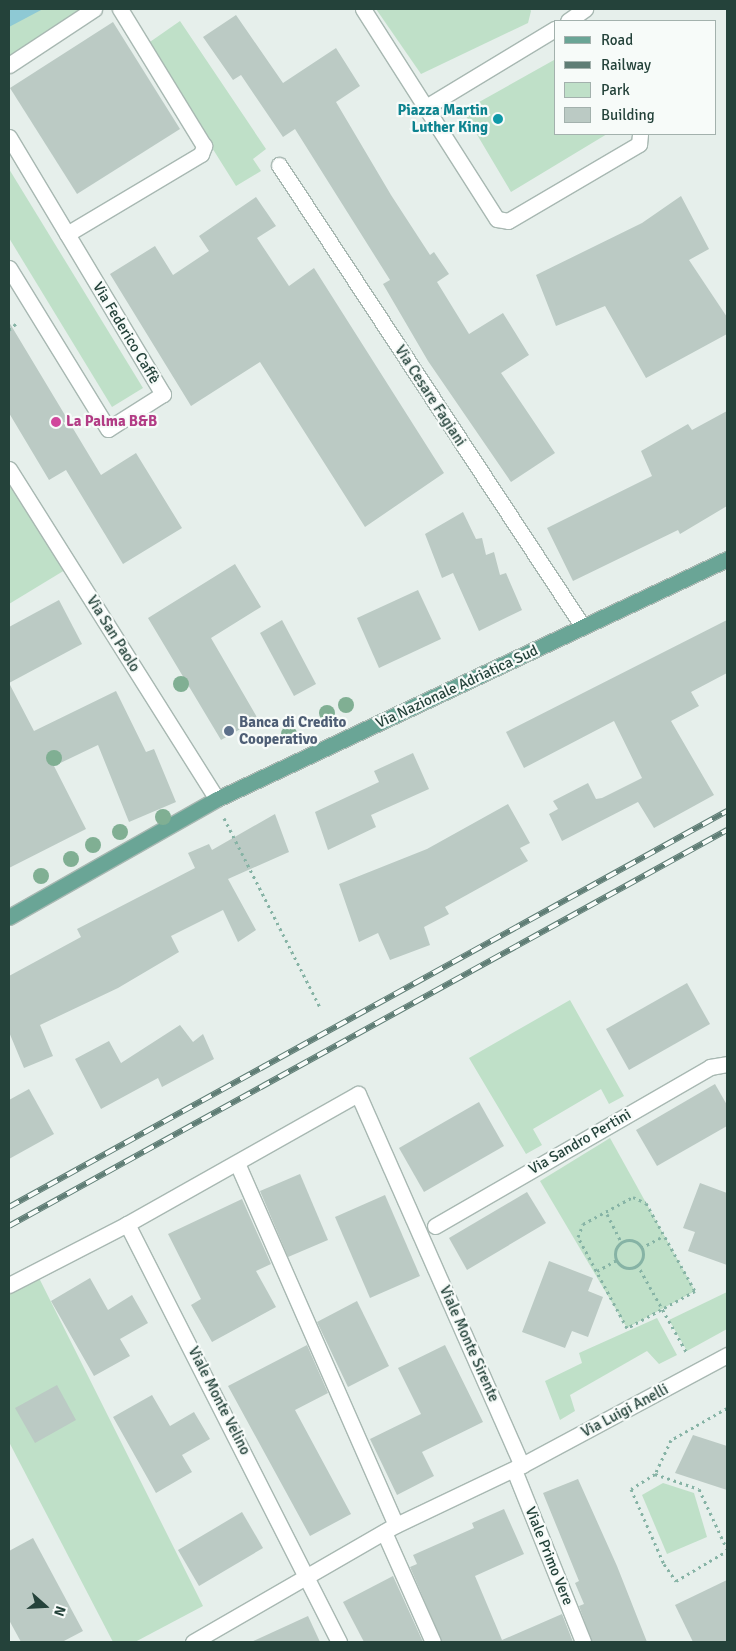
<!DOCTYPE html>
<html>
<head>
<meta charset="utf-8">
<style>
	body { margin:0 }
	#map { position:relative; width:736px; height:1651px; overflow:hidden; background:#e6efeb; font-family:Signika,sans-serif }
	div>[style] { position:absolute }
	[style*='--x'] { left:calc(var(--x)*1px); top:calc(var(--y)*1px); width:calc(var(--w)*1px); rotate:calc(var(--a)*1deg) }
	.green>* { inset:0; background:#bfe0c8 }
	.water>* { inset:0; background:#8ec9d4 }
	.building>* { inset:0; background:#bbcac4 }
	.path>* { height:3px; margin-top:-1.5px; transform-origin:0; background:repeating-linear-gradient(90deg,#86b3a5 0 2.5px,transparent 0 6.5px) }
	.path>.ring { margin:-1.5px; padding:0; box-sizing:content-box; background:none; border:3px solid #86b3a5; border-radius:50% }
	.roads { filter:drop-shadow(1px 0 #a8b8b2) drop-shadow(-1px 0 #a8b8b2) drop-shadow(0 1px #a8b8b2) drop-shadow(0 -1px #a8b8b2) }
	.minor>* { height:15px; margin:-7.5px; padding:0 7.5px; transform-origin:7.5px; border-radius:7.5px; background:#fff }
	.major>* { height:15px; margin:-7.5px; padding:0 7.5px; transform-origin:7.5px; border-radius:7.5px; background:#6aa596 }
	.rail>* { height:5.5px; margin-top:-2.75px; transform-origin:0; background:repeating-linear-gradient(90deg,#f7fbf9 0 11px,#5f7d75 0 22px); box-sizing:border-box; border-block:1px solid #5f7d75 }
	.trees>* { width:16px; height:16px; margin:-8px; border-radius:50%; background:#80af93 }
	.dots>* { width:14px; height:14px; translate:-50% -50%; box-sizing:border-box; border:2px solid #f7fbf9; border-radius:50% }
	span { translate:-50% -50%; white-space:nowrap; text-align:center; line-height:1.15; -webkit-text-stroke:4.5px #f7fbf9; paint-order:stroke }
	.culture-label { font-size:15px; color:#0d838f; font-weight:700 }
	.right { translate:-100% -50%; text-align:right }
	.street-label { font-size:15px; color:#24423a }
	.hotel-label { font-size:15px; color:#b23c85; font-weight:700 }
	.left { translate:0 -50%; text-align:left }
	.service-label { font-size:15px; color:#4e5e75; font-weight:700 }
	.frame { position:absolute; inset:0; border:10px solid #24423a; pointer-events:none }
	.legend { position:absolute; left:554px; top:20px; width:162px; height:115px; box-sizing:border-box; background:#f7fbf9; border:1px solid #a3b1ad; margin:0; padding:6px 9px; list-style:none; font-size:15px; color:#24423a }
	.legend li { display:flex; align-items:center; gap:10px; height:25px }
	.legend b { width:25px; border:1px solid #a3b1ad }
	.north { position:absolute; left:20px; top:1581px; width:50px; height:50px; -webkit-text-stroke:4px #f7fbf9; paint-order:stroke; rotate:109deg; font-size:14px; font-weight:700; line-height:20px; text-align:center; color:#24423a }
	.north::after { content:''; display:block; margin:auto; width:18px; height:22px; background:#24423a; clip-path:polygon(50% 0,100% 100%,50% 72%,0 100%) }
</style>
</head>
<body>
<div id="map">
	<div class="green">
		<div style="clip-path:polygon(9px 9px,86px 9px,9px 60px)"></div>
		<div style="clip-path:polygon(376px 9px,530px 9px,531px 11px,528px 23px,421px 74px)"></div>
		<div style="clip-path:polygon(180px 21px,266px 149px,253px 159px,261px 171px,236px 186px,147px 44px)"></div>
		<div style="clip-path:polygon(554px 60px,555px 134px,607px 134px,511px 192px,463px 111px)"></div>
		<div style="clip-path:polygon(9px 169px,143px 388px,112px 407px,9px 238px)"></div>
		<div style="clip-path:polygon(9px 476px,65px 570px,9px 604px)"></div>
		<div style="clip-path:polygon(570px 1000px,624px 1096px,609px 1104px,601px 1089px,533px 1129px,542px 1145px,526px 1154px,469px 1058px)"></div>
		<div style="clip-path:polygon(610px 1138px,695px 1291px,627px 1328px,540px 1181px)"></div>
		<div style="clip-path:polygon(39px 1278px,203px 1606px,135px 1642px,113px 1642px,9px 1442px,9px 1294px)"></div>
		<div style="clip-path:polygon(727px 1292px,727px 1329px,687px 1351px,669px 1320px)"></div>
		<div style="clip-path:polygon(657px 1318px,677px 1355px,659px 1364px,647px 1351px,570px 1395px,575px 1411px,560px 1420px,545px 1381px,582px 1363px,579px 1353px)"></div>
		<div style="clip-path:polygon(663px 1483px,694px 1493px,707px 1537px,667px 1554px,642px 1495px)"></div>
	</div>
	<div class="water">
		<div style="clip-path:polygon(9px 9px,43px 9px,9px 27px)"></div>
	</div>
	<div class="building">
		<div style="clip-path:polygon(236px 15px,283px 83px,336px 48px,360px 86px,336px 102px,391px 195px,430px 255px,434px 252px,449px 274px,437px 282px,469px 334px,503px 313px,529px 355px,501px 373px,555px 453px,511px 482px,428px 361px,383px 284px,390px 280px,295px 129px,283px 137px,241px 75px,233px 80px,203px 37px)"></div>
		<div style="clip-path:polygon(113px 22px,180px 129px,77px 194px,10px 88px)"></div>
		<div style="clip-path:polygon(681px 196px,709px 249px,689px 260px,727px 317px,727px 334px,646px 378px,605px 306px,556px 326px,536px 275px,642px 223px)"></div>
		<div style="clip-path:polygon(256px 197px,276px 226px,257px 238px,289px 286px,314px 268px,444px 473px,365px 527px,260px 362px,191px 406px,110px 274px,155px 246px,173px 275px,209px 251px,199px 236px)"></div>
		<div style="clip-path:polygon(9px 322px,101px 475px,136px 453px,182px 528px,123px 564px,66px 470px,49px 480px,9px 413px)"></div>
		<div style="clip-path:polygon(727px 411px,727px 506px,680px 534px,678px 530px,573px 581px,547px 528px,652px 476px,641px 451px,688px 424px,692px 430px)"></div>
		<div style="clip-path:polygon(463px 512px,476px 539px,482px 538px,486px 555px,494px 552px,500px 575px,506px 573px,522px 610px,479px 631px,453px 573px,442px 578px,425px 534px)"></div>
		<div style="clip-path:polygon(235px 564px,261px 607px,211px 638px,258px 719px,221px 740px,148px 618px)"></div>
		<div style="clip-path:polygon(418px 590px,441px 639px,379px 668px,357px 618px)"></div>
		<div style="clip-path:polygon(59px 600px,82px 644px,9px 683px,9px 627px)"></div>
		<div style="clip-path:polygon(282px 620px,316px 684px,294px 696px,260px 633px)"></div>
		<div style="clip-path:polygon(727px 620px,727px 673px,691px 692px,699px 706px,671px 721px,714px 795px,654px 828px,638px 802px,562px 841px,549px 814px,558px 809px,553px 801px,588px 783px,596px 799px,602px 798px,642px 778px,614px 721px,524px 768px,506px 732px)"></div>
		<div style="clip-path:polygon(9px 683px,34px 731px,116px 691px,146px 752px,154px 749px,176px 802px,129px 822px,98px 745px,54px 766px,86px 829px,9px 868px)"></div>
		<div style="clip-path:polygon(413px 753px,429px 789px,371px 815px,376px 827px,328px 850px,315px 812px,379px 782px,374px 771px)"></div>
		<div style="clip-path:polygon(508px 804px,530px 843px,520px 848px,528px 861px,445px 907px,449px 914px,424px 927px,430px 945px,390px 960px,378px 933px,359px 942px,339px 884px,427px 849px)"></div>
		<div style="clip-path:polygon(275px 814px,289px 852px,228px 879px,256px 930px,238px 942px,223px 910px,171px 936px,179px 952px,118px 988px,40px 1025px,53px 1056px,24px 1068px,9px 1032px,9px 976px,81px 937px,77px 929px,195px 868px,188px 853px,209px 844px,212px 850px)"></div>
		<div style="clip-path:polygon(687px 983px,710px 1024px,629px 1070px,606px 1029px)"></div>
		<div style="clip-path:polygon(180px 1025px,193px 1042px,203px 1034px,214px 1059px,162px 1087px,158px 1078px,101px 1109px,75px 1059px,109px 1041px,121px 1063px)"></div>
		<div style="clip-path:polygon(715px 1084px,727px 1105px,727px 1126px,657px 1166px,636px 1130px)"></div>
		<div style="clip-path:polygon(29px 1089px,54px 1134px,9px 1159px,9px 1100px)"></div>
		<div style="clip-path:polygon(479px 1102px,504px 1146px,424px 1192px,399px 1148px)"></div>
		<div style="clip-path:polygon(300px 1174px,328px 1240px,288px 1257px,260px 1191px)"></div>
		<div style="clip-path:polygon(700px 1183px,727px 1193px,727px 1265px,688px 1251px,695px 1232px,683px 1228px)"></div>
		<div style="clip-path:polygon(527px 1192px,546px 1223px,467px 1270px,449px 1238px)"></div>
		<div style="clip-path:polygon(385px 1195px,420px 1276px,370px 1298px,335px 1217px)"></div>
		<div style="clip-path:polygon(242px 1199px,271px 1264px,256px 1271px,276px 1307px,212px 1342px,191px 1305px,201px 1299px,168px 1234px)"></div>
		<div style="clip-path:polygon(549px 1261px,593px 1278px,588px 1291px,603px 1297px,588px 1337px,572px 1331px,565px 1348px,522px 1332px)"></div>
		<div style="clip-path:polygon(90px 1278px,108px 1310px,132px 1295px,148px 1323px,120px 1339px,130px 1356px,94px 1376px,51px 1301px)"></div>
		<div style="clip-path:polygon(357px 1301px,389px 1366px,348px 1387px,317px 1322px)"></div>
		<div style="clip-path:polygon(307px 1345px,328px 1393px,295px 1410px,351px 1514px,310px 1536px,228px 1386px)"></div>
		<div style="clip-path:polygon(445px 1345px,483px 1422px,422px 1452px,434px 1476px,397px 1495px,370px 1439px,421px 1414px,398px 1368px)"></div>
		<div style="clip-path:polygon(57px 1385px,76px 1420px,35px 1443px,15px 1408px)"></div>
		<div style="clip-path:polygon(152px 1395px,170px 1426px,194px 1412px,210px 1439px,182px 1455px,192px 1472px,156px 1493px,113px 1417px)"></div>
		<div style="clip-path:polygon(693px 1435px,727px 1446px,727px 1490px,675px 1473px)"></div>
		<div style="clip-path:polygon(578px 1479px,617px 1566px,647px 1642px,592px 1642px,579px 1606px,584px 1604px,575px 1583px,579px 1581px,543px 1493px)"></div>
		<div style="clip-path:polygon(504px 1509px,524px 1554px,475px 1576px,502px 1640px,562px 1614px,573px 1642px,442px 1642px,410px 1567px,417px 1564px,413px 1555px,474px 1528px,472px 1523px)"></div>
		<div style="clip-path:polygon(242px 1512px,263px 1548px,199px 1586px,178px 1550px)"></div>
		<div style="clip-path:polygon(33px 1538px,83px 1631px,62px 1642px,21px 1642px,9px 1620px,9px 1551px)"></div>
		<div style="clip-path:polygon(393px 1576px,423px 1642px,364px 1642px,343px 1602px)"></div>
		<div style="clip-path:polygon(727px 1580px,727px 1642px,693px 1642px,675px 1605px)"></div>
		<div style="clip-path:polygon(308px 1616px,320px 1642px,251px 1642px)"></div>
	</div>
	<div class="path">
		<div style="--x:9;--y:330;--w:12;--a:-42"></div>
		<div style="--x:224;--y:818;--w:212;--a:63.1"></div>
		<div style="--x:633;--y:1197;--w:14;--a:25"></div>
		<div style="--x:646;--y:1203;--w:101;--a:60.9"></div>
		<div style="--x:695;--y:1291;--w:77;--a:151.4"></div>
		<div style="--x:627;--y:1328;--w:103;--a:-118.3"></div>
		<div style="--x:578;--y:1237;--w:14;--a:-69"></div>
		<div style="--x:583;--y:1224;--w:57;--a:-28.4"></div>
		<div style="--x:607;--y:1214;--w:31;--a:63"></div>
		<div class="ring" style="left:615px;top:1240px;width:25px;height:25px"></div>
		<div style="--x:641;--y:1248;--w:26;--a:-28"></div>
		<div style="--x:637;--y:1264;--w:102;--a:60.7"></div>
		<div style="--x:597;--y:1271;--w:23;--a:-29"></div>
		<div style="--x:727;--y:1408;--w:64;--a:150.3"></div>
		<div style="--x:671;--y:1440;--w:38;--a:115"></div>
		<div style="--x:655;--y:1474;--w:46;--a:18.8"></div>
		<div style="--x:699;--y:1489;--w:66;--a:65"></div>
		<div style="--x:655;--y:1474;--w:28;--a:148"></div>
		<div style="--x:631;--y:1489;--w:82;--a:66.3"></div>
		<div style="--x:664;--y:1564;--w:21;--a:55"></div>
		<div style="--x:676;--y:1581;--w:59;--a:-30.5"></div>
	</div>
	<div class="roads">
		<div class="minor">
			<div style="--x:363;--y:9;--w:249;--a:57.5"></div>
			<div style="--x:497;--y:219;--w:11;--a:10"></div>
			<div style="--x:508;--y:221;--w:152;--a:-30.4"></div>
			<div style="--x:639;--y:144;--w:10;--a:-84"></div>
			<div style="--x:568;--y:21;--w:21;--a:-35"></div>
			<div style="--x:9;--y:65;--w:102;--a:-33.4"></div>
			<div style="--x:426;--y:107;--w:151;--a:-31.2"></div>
			<div style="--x:9;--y:137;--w:300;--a:59.1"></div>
			<div style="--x:163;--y:394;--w:65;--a:147.5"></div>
			<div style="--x:108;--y:429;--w:189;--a:-121.6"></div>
			<div style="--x:279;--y:165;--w:553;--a:56.65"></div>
			<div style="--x:67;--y:234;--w:156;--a:-30.8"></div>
			<div style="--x:201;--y:154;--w:9;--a:-69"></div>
			<div style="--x:204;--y:146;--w:161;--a:-121.5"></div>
			<div style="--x:9;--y:469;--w:390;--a:57.8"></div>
			<div style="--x:237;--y:1163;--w:395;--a:66.3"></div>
			<div style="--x:127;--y:1224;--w:469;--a:63.1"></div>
			<div style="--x:435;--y:1226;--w:318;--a:-30"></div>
			<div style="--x:710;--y:1067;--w:17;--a:-10"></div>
			<div style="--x:9;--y:1285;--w:133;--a:-27.3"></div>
			<div style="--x:127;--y:1224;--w:265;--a:-29.4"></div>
			<div style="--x:358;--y:1094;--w:406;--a:66.2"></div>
			<div style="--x:514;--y:1470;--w:185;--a:68.1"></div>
			<div style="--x:384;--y:1532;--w:120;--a:66"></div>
			<div style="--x:193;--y:1642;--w:234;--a:-30"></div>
			<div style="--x:396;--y:1525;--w:140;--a:-25.5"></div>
			<div style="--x:522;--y:1465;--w:233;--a:-28.2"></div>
		</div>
		<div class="major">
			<div style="--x:9;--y:917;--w:239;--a:-29.6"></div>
			<div style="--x:217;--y:799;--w:564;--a:-25.2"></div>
		</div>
	</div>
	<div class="rail">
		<div style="--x:9;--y:1207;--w:820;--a:-28.88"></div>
		<div style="--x:9;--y:1226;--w:820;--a:-28.88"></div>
	</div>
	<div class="trees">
		<div style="left:181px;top:684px"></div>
		<div style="left:346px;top:705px"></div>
		<div style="left:327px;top:713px"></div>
		<div style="left:289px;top:734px"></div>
		<div style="left:54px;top:758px"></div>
		<div style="left:163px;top:817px"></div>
		<div style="left:120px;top:832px"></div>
		<div style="left:93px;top:845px"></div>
		<div style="left:71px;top:859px"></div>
		<div style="left:41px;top:876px"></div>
	</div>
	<div class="dots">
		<div style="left:498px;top:119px;background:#0f9aa8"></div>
		<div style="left:56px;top:422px;background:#d1479c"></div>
		<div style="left:229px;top:731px;background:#5c6f8a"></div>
	</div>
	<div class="culture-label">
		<span class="right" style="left:488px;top:119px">Piazza Martin<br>Luther King</span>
	</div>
	<div class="street-label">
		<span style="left:126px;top:333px;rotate:59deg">Via Federico Caffè</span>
		<span style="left:430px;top:396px;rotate:57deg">Via Cesare Fagiani</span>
		<span style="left:113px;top:634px;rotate:58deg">Via San Paolo</span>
		<span style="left:457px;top:687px;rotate:-25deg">Via Nazionale Adriatica Sud</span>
		<span style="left:580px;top:1142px;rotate:-30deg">Via Sandro Pertini</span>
		<span style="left:469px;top:1344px;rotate:66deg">Viale Monte Sirente</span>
		<span style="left:219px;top:1401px;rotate:63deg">Viale Monte Velino</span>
		<span style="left:625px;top:1411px;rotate:-28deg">Via Luigi Anelli</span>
		<span style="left:549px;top:1556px;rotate:68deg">Viale Primo Vere</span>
	</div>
	<div class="hotel-label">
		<span class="left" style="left:66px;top:422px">La Palma B&amp;B</span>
	</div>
	<div class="service-label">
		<span class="left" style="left:239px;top:731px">Banca di Credito<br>Cooperativo</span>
	</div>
	<div class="frame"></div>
	<ul class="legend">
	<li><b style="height:6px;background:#6aa596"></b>Road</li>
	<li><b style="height:6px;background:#5f7d75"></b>Railway</li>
	<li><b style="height:14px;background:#bfe0c8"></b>Park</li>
	<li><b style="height:14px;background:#bbcac4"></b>Building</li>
	</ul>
	<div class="north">N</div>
</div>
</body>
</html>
